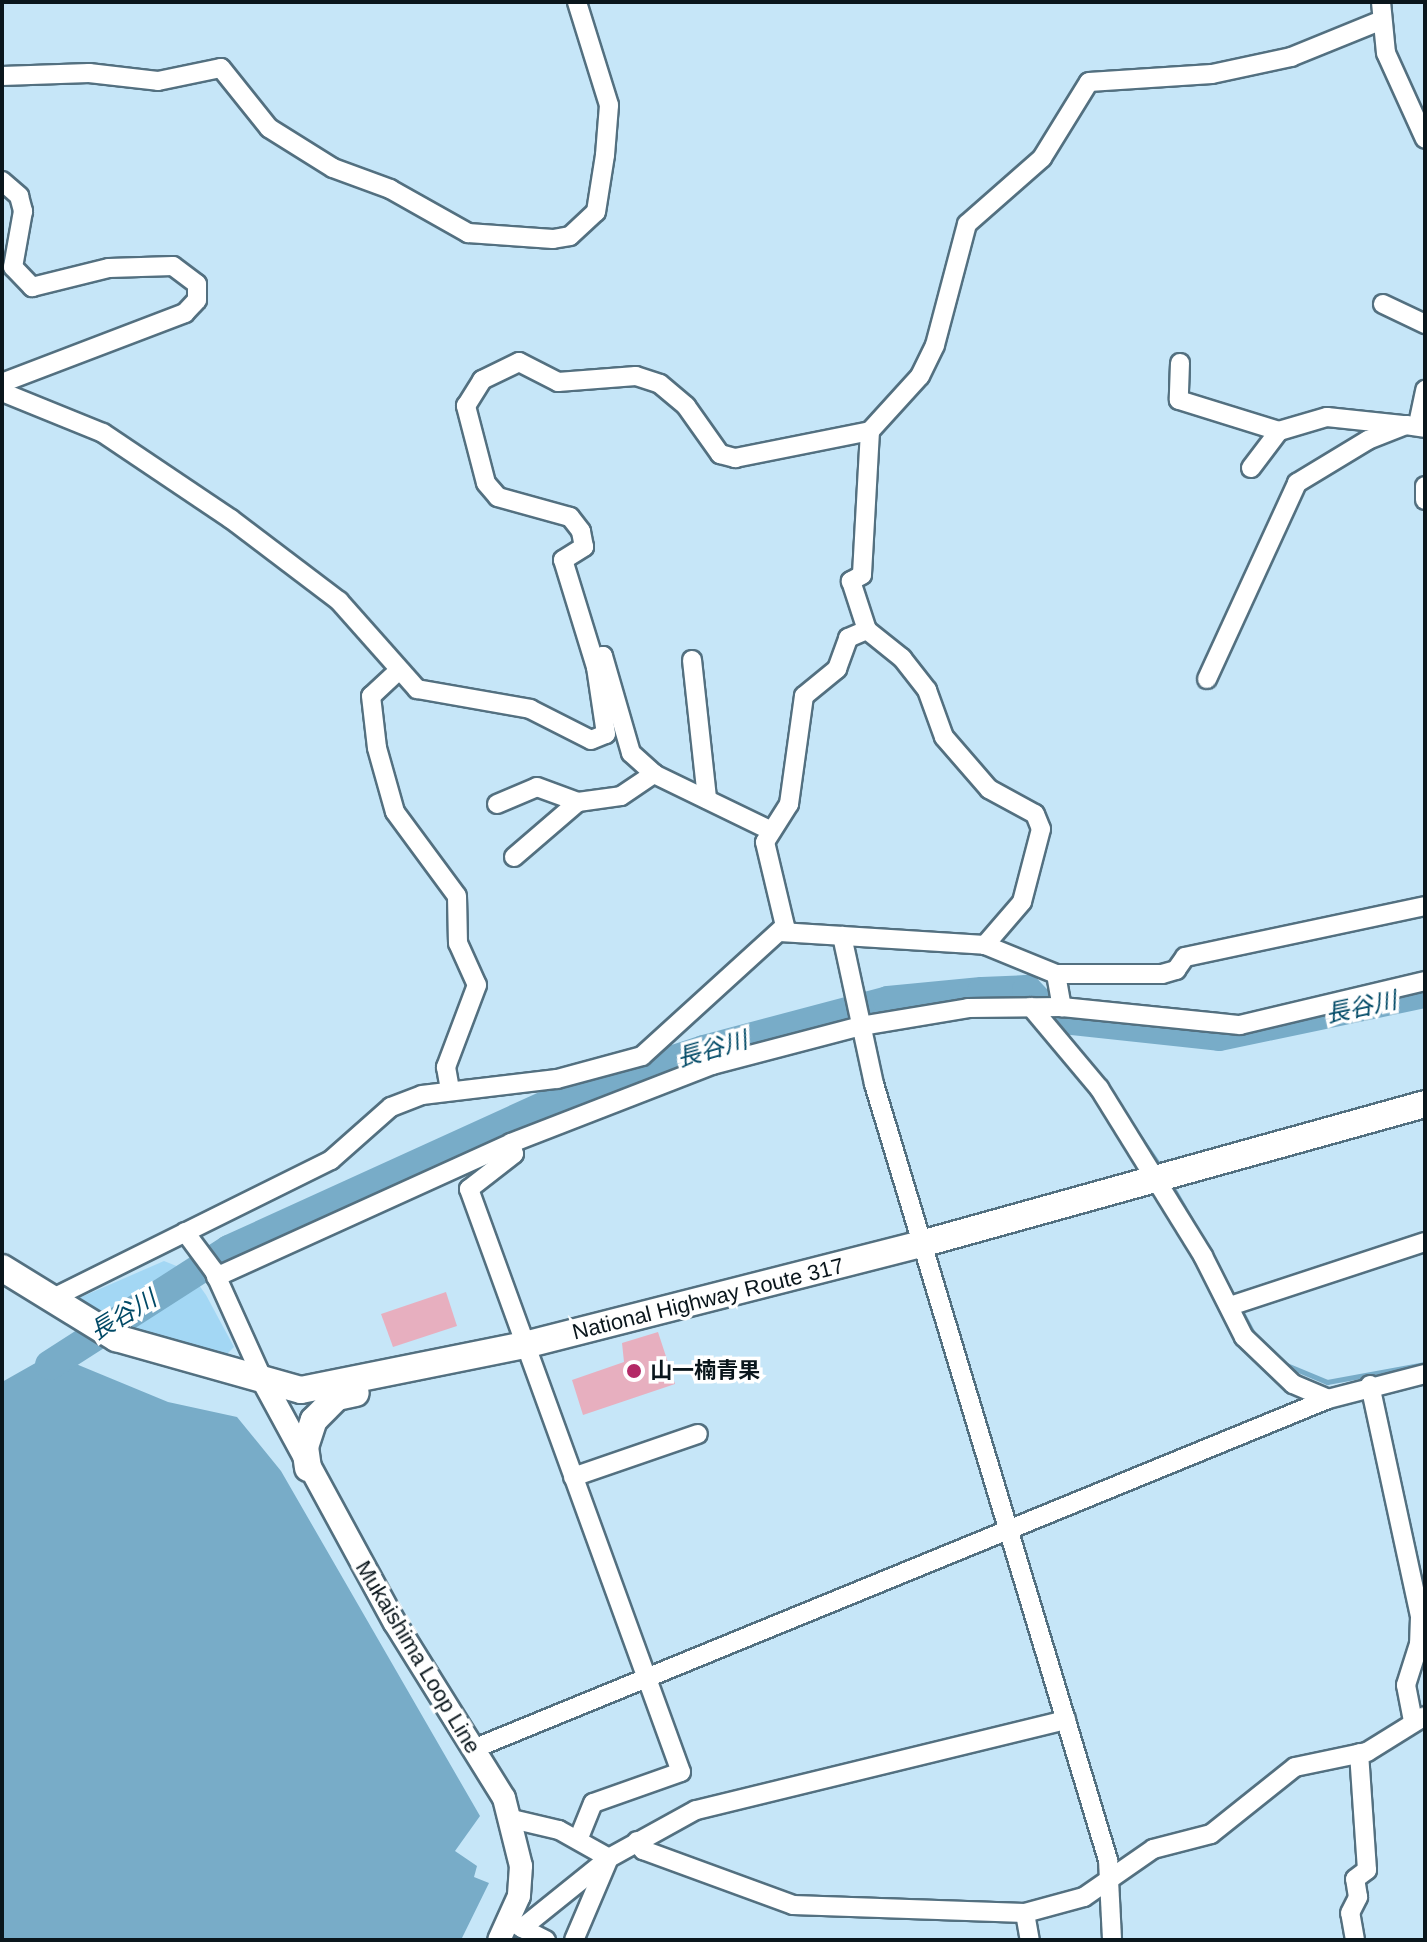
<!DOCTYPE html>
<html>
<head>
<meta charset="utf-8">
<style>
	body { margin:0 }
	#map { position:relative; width:1427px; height:1942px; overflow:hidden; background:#c6e6f8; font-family:Helvetica,"Noto Sans JP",sans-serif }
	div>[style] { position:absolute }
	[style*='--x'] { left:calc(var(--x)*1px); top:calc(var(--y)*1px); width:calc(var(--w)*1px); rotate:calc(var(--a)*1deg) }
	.green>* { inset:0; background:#a3d7f4 }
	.water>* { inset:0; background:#78acc8 }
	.stream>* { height:5px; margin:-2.5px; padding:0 2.5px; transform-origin:2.5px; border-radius:2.5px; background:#78acc8 }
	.river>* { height:30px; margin:-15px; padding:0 15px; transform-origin:15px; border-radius:15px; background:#78acc8 }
	.building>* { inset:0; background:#e7afbf }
	.roads { filter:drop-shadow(2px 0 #537080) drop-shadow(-2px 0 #537080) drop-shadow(0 2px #537080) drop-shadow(0 -2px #537080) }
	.minor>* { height:18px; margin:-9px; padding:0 9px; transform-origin:9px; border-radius:9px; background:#fff }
	.major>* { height:22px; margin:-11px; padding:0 11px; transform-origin:11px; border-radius:11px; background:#fff }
	.highway>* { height:26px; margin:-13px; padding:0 13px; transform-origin:13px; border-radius:13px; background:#fff }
	.dots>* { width:22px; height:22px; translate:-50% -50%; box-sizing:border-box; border:4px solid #fff; border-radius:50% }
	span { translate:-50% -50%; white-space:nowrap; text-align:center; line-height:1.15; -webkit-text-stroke:7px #fff; paint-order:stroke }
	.street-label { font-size:22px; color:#0a161c }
	.poi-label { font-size:22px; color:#0a161c; font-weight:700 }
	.left { translate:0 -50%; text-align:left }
	.water-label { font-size:24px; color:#004966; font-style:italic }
	.frame { position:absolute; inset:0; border:4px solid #0a161c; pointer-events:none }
</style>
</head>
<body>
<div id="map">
	<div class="green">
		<div style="clip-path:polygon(164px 1261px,189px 1271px,206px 1295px,234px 1347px,225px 1356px,124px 1328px,79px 1298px)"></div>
	</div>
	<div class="water">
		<div style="clip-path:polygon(62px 1348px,76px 1364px,168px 1402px,237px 1417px,281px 1471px,480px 1816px,455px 1851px,477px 1866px,474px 1877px,489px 1883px,461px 1940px,2px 1940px,2px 1382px)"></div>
	</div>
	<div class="stream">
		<div style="--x:1054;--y:1018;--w:32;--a:54"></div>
		<div style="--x:1137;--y:1133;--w:42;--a:55.6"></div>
		<div style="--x:1170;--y:1183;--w:46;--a:60.1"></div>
		<div style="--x:1240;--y:1309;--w:34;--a:62"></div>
		<div style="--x:1284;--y:1364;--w:47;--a:22.7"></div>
		<div style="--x:1327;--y:1382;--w:100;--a:-10.4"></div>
	</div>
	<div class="river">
		<div style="--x:50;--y:1365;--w:213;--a:-32.7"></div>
		<div style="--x:229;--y:1250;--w:379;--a:-24.5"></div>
		<div style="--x:574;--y:1093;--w:137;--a:-18.3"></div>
		<div style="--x:704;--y:1050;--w:190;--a:-14.9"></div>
		<div style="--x:888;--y:1001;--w:94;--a:-5.5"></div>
		<div style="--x:982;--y:992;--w:45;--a:-2.5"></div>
		<div style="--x:1027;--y:990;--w:39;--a:46"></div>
		<div style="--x:1054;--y:1018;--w:166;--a:6.2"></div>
		<div style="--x:1219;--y:1036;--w:210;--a:-11.8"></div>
	</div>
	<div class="building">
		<div style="clip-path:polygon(446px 1292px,457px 1326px,393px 1347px,381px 1314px)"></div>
		<div style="clip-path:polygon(658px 1332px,675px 1384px,583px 1415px,572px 1380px,624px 1362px,622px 1343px)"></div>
	</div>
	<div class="roads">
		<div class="minor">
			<div style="--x:1381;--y:2;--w:51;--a:84.4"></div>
			<div style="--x:1386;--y:53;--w:94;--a:65.6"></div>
			<div style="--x:2;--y:76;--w:87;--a:-2"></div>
			<div style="--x:89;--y:73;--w:69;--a:6.6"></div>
			<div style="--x:158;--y:81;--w:64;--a:-11.7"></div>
			<div style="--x:221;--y:68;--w:77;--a:51.3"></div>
			<div style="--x:269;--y:128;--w:75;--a:32"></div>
			<div style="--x:333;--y:168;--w:61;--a:20.2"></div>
			<div style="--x:390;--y:189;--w:90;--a:29.4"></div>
			<div style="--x:468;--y:233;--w:85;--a:4"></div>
			<div style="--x:553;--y:239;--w:17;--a:-10"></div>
			<div style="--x:570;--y:236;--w:35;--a:-43"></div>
			<div style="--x:596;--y:212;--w:58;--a:-81"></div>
			<div style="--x:605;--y:155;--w:50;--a:-85.4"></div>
			<div style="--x:609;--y:105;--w:108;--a:-107.3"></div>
			<div style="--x:2;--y:181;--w:23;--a:41"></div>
			<div style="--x:19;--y:196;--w:16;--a:75"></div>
			<div style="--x:23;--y:211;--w:57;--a:100.1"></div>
			<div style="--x:13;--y:267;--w:28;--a:46"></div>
			<div style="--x:32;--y:287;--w:79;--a:-13.9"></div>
			<div style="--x:109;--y:268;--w:64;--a:-1.8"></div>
			<div style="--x:173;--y:266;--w:30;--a:37"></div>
			<div style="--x:197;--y:284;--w:16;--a:90"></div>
			<div style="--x:197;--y:300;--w:18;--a:133"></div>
			<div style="--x:185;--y:313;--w:196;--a:159.1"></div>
			<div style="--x:1383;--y:304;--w:47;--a:25.5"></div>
			<div style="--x:1180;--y:363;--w:37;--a:92"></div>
			<div style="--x:1179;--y:400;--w:105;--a:17.2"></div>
			<div style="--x:1279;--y:431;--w:50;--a:-16.3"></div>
			<div style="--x:1327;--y:417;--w:76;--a:6"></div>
			<div style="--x:2;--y:392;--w:109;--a:22.1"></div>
			<div style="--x:103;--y:433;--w:154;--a:33.9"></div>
			<div style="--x:231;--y:519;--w:136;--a:37.2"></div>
			<div style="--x:339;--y:601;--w:118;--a:48.4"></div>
			<div style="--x:417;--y:689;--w:115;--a:10"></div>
			<div style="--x:530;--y:709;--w:68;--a:26.9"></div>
			<div style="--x:591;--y:740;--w:16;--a:-22"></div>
			<div style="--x:606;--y:734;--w:68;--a:-98.5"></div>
			<div style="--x:596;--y:667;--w:13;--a:-58"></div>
			<div style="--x:603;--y:656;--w:101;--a:73.9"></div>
			<div style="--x:631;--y:753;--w:31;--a:42"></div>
			<div style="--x:654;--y:774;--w:127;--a:25.8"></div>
			<div style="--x:1418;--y:424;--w:35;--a:-78"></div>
			<div style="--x:870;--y:431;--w:144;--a:93.2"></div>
			<div style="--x:862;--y:575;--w:13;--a:151"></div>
			<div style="--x:851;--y:581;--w:52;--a:71.9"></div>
			<div style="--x:867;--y:630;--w:45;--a:38.7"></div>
			<div style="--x:902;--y:658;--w:41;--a:52"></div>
			<div style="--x:927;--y:690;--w:50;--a:70.1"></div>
			<div style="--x:944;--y:737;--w:69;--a:49.1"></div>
			<div style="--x:989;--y:789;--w:52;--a:28.5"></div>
			<div style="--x:1035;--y:814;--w:16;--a:68"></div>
			<div style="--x:1041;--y:829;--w:75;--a:104.6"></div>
			<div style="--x:1022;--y:902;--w:57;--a:130.7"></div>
			<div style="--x:1251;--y:468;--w:46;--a:-52.9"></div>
			<div style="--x:1425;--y:486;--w:14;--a:90"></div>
			<div style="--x:692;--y:660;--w:140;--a:83.8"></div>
			<div style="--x:596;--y:667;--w:112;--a:-107.1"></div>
			<div style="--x:563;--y:560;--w:25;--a:-32"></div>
			<div style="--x:584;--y:547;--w:16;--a:-101"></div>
			<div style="--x:581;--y:531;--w:18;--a:-128"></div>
			<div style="--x:570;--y:517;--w:75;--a:-164.5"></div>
			<div style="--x:498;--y:497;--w:18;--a:-131"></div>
			<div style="--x:486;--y:483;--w:80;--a:-104.6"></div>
			<div style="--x:466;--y:406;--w:31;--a:-58"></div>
			<div style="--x:482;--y:380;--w:41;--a:-25.9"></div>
			<div style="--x:519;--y:362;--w:44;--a:27.1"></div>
			<div style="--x:558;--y:382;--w:78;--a:-4.4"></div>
			<div style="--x:636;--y:376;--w:25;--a:18"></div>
			<div style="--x:660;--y:384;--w:34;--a:40"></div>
			<div style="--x:686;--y:406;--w:59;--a:54.7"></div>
			<div style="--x:720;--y:454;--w:16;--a:15"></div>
			<div style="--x:735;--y:458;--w:138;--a:-11.3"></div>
			<div style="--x:870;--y:431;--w:74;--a:-47.7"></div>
			<div style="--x:920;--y:376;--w:34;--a:-64"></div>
			<div style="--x:935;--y:345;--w:125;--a:-75.2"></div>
			<div style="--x:967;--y:224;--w:100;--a:-41.3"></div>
			<div style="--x:1042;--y:158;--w:89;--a:-58.3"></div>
			<div style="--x:1089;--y:82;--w:123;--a:-3.7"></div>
			<div style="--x:1212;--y:74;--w:81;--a:-12.1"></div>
			<div style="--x:1291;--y:57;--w:98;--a:-22.1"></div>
			<div style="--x:397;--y:672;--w:35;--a:137"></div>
			<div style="--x:371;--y:696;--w:52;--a:83.4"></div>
			<div style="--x:377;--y:748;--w:66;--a:74.3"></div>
			<div style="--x:395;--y:812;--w:104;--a:53.6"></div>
			<div style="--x:457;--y:896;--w:47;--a:88.8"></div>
			<div style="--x:458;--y:943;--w:46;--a:65.7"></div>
			<div style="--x:477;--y:985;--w:88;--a:110.7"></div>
			<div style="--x:446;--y:1067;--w:23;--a:80"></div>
			<div style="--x:1207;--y:679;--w:216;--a:-65.3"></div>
			<div style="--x:1297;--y:483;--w:83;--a:-31.2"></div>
			<div style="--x:1368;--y:440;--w:41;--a:-21.5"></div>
			<div style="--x:1406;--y:425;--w:19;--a:9"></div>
			<div style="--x:497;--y:804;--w:43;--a:-23"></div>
			<div style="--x:537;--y:787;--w:44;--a:20.1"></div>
			<div style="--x:514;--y:857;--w:84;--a:-40.7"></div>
			<div style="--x:578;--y:802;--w:43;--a:-7.9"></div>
			<div style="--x:621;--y:796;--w:40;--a:-34"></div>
			<div style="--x:780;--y:932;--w:205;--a:3.6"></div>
			<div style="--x:985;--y:945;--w:77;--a:22.2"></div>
			<div style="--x:1056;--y:974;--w:34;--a:80"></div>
			<div style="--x:842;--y:936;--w:151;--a:77.8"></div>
			<div style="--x:874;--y:1084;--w:811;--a:73.22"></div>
			<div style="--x:1108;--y:1860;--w:80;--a:87.1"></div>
			<div style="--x:1056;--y:974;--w:106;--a:0"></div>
			<div style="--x:1162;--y:974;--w:15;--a:-16"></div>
			<div style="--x:1176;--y:970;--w:16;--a:-55"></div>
			<div style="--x:1185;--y:957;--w:245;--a:-12"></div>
			<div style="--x:1031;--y:1007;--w:106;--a:50"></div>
			<div style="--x:1099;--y:1088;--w:198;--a:58.2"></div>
			<div style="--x:1203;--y:1256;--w:91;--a:63.2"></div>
			<div style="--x:1244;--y:1337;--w:68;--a:43.8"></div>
			<div style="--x:1293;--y:1384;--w:38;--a:23"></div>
			<div style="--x:511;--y:1143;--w:11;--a:75"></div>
			<div style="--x:514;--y:1154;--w:57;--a:142.1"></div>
			<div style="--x:469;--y:1189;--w:620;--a:70.02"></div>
			<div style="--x:681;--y:1772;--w:93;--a:160.6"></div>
			<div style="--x:593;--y:1803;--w:38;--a:112"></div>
			<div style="--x:185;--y:1232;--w:49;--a:53.4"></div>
			<div style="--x:214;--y:1271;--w:124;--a:65.7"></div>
			<div style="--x:216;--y:1277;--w:324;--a:-24.4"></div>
			<div style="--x:511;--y:1143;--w:216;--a:-21.2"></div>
			<div style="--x:712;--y:1065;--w:154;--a:-14.7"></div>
			<div style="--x:861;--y:1026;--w:109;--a:-9.5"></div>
			<div style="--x:968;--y:1008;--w:94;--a:-0.6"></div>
			<div style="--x:1062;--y:1007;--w:179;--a:5.8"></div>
			<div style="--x:1240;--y:1025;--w:190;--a:-13.4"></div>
			<div style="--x:49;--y:1300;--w:315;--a:-26.4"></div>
			<div style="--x:331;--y:1160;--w:80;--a:-41.5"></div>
			<div style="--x:391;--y:1107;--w:33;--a:-21"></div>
			<div style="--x:422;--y:1095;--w:136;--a:-6.8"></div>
			<div style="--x:557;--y:1079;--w:88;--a:-15.1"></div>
			<div style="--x:642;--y:1056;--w:193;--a:-42.3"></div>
			<div style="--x:785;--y:926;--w:86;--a:-103.4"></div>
			<div style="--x:765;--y:842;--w:45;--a:-57.7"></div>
			<div style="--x:789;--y:804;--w:109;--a:-82.1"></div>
			<div style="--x:804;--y:696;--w:43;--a:-39.3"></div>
			<div style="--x:837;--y:669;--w:33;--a:-70"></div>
			<div style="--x:848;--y:638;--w:21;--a:-23"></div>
			<div style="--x:1230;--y:1306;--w:205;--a:-18.2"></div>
			<div style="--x:1370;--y:1385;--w:237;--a:77.8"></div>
			<div style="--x:1420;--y:1617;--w:27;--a:92"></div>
			<div style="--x:1419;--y:1644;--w:43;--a:107.6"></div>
			<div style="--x:1406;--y:1685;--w:37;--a:79"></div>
			<div style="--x:573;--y:1477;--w:132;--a:-19"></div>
			<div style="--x:473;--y:1749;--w:924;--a:-22.26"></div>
			<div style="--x:1328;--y:1399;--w:100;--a:-14.5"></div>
			<div style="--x:512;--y:1819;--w:48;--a:13.2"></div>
			<div style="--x:559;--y:1830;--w:57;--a:29.2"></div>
			<div style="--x:609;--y:1858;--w:89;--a:113.1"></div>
			<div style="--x:637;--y:1841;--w:11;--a:56"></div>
			<div style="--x:643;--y:1850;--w:160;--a:20.1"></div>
			<div style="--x:793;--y:1905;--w:232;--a:2"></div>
			<div style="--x:1025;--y:1913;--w:61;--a:-15.2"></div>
			<div style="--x:1084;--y:1897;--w:84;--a:-34.8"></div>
			<div style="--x:1153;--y:1849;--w:60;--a:-14.5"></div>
			<div style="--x:1211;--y:1834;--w:107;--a:-38.6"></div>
			<div style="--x:1295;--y:1767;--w:74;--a:-11.8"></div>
			<div style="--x:1367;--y:1752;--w:68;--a:-31.8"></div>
			<div style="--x:1025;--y:1913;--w:27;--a:80"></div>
			<div style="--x:511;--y:1921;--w:13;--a:32"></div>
			<div style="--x:522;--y:1928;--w:112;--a:-38.8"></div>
			<div style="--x:609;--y:1858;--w:99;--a:-28.9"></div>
			<div style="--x:696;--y:1810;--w:381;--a:-13.7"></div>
			<div style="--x:522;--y:1928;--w:27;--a:27"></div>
			<div style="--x:1355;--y:1940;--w:27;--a:-100"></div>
			<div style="--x:1350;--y:1913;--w:18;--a:-63"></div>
			<div style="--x:1358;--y:1897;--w:18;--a:-99"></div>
			<div style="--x:1355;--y:1879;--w:15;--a:-37"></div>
			<div style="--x:1367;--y:1870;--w:117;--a:-93.9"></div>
		</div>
		<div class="major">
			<div style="--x:265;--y:1384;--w:272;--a:61.5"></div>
			<div style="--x:395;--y:1623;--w:206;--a:58.1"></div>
			<div style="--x:504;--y:1798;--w:70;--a:76"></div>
			<div style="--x:521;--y:1866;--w:30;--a:94"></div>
			<div style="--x:519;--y:1896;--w:48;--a:114.4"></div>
		</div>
		<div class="highway">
			<div style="--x:2;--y:1268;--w:134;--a:31.6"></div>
			<div style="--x:116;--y:1338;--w:192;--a:15.7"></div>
			<div style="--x:301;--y:1390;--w:228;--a:-11.4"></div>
			<div style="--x:525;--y:1345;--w:409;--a:-14.3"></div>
			<div style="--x:921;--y:1244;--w:523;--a:-15.52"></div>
			<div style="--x:308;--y:1468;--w:21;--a:-98"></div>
			<div style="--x:305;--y:1447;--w:28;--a:-72"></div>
			<div style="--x:314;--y:1420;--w:33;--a:-45"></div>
			<div style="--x:337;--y:1397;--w:19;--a:-12"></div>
		</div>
	</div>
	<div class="dots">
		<div style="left:634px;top:1371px;background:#b32966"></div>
	</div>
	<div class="street-label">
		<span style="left:708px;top:1299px;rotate:-14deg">National Highway Route 317</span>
		<span style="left:418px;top:1657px;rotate:59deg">Mukaishima Loop Line</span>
	</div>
	<div class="poi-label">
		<span class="left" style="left:650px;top:1371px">山一楠青果</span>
	</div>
	<div class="water-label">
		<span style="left:1361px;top:1007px;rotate:-12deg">長谷川</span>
		<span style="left:712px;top:1049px;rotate:-16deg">長谷川</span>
		<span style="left:123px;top:1315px;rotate:-31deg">長谷川</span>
	</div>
	<div class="frame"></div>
</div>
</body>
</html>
